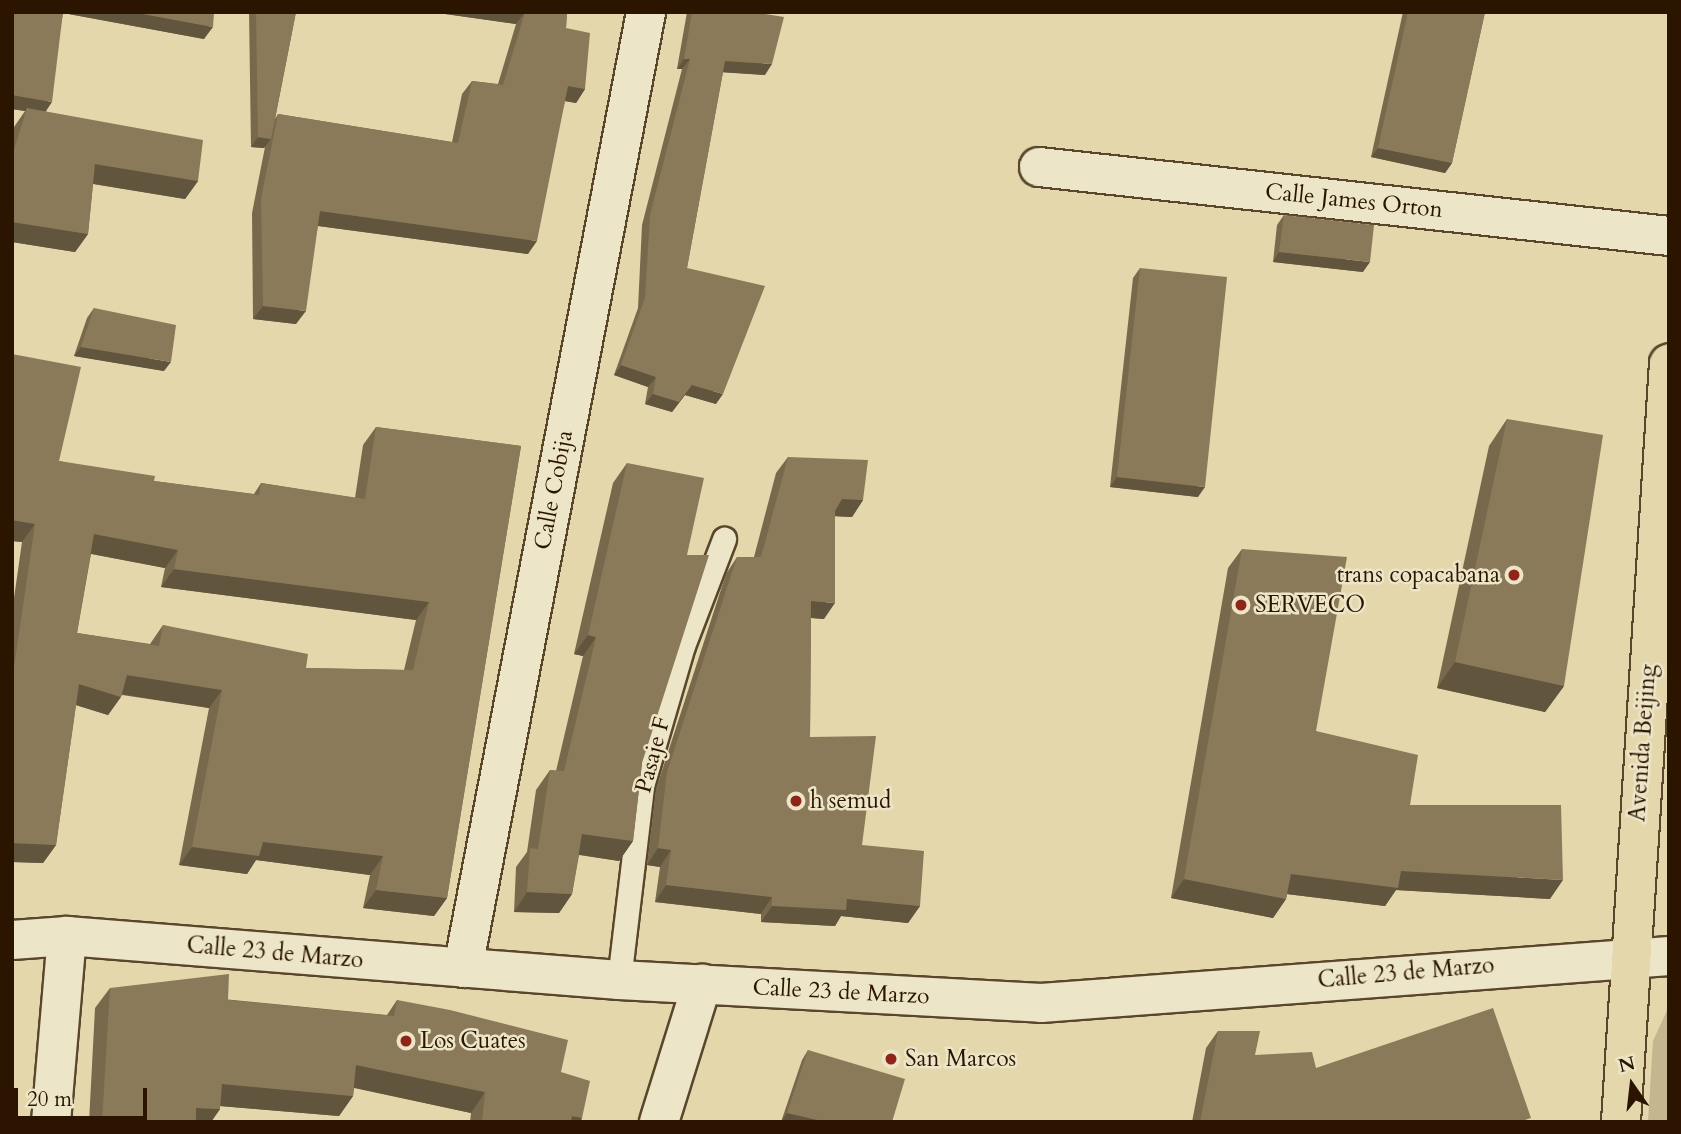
<!DOCTYPE html>
<html>
<head>
<meta charset="utf-8">
<style>
	body { margin:0 }
	#map { position:relative; width:1681px; height:1134px; overflow:hidden; background:#e3d7ab; font-family:Cardo,serif }
	div>[style] { position:absolute }
	[style*='--x'] { left:calc(var(--x)*1px); top:calc(var(--y)*1px); width:calc(var(--w)*1px); rotate:calc(var(--a)*1deg) }
	.green>* { inset:0; background:#c4b68e }
	.roads { filter:drop-shadow(2px 0 #59462b) drop-shadow(-2px 0 #59462b) drop-shadow(0 2px #59462b) drop-shadow(0 -2px #59462b) }
	.service>* { height:23px; margin:-11.5px; padding:0 11.5px; transform-origin:11.5px; border-radius:11.5px; background:#ede5c8 }
	.minor>* { height:38px; margin:-19px; padding:0 19px; transform-origin:19px; border-radius:19px; background:#ede5c8 }
	.tertiary>* { height:38px; margin:-19px; padding:0 19px; transform-origin:19px; border-radius:19px; background:#ede5c8 }
	.primary>* { height:38px; margin:-19px; padding:0 19px; transform-origin:19px; border-radius:19px; background:#e3d7ab }
	.wall>* { inset:0; background:#78694d }
	.shaded-wall>* { inset:0; background:#61553e }
	.building>* { inset:0; background:#8b7a59 }
	.dots>* { width:19px; height:19px; translate:-50% -50%; box-sizing:border-box; border:4px solid #ede5c8; border-radius:50% }
	span { translate:-50% -50%; white-space:nowrap; text-align:center; line-height:1.15; -webkit-text-stroke:5px #ede5c8; paint-order:stroke }
	.street-label { font-size:23px; color:#2b1500 }
	.poi-label { font-size:23px; color:#2b1500 }
	.right { translate:-100% -50%; text-align:right }
	.left { translate:0 -50%; text-align:left }
	.frame { position:absolute; inset:0; border:14px solid #2b1500; pointer-events:none }
	.north { position:absolute; left:1597px; top:1050px; width:70px; height:70px; -webkit-text-stroke:5px #ede5c8; paint-order:stroke; rotate:346deg; font-size:19px; font-weight:700; line-height:28px; text-align:center; color:#2b1500 }
	.north::after { content:''; display:block; margin:auto; width:24px; height:32px; background:#2b1500; clip-path:polygon(50% 0,100% 100%,50% 72%,0 100%) }
	.scale { position:absolute; left:14px; top:1088px; width:133px; height:32px; box-sizing:border-box; border:4px solid #2b1500; border-top:0; padding-left:9px; font-size:21px; line-height:24px; white-space:nowrap; color:#2b1500; -webkit-text-stroke:5px #ede5c8; paint-order:stroke }
</style>
</head>
<body>
<div id="map">
	<div class="green">
		<div style="clip-path:polygon(1669px 1006px,1669px 1122px,1648px 1122px,1653px 1041px)"></div>
	</div>
	<div class="roads">
		<div class="service">
			<div style="--x:619;--y:980;--w:195;--a:-83.2"></div>
			<div style="--x:642;--y:786;--w:146;--a:-73.7"></div>
			<div style="--x:683;--y:646;--w:115;--a:-69"></div>
		</div>
		<div class="minor">
			<div style="--x:1039;--y:167;--w:634;--a:6.25"></div>
			<div style="--x:463;--y:968;--w:973;--a:-79.16"></div>
			<div style="--x:659;--y:1122;--w:145;--a:-72.7"></div>
		</div>
		<div class="tertiary">
			<div style="--x:12;--y:940;--w:55;--a:-4.2"></div>
			<div style="--x:67;--y:936;--w:554;--a:4.56"></div>
			<div style="--x:619;--y:980;--w:423;--a:3.1"></div>
			<div style="--x:1041;--y:1003;--w:630;--a:-4.28"></div>
			<div style="--x:51;--y:1122;--w:187;--a:-85.1"></div>
		</div>
		<div class="primary">
			<div style="--x:1621;--y:1122;--w:760;--a:-86.38"></div>
		</div>
	</div>
	<div class="wall">
		<div style="clip-path:polygon(12px 12px,214px 12px,204px 39px,63px 13px,46px 112px,198px 181px,185px 199px,93px 184px,88px 234px,75px 252px,12px 242px,12px 133px,14px 127px,25px 111px,12px 109px)"></div>
		<div style="clip-path:polygon(249px 12px,296px 12px,275px 119px,278px 114px,452px 142px,462px 94px,472px 81px,498px 84px,516px 24px,431px 12px,567px 12px,566px 28px,585px 89px,576px 103px,565px 101px,528px 254px,318px 226px,296px 324px,253px 319px,252px 213px,265px 147px,264px 148px,251px 147px)"></div>
		<div style="clip-path:polygon(687px 12px,753px 12px,765px 75px,723px 72px,687px 268px,716px 404px,685px 395px,672px 412px,645px 404px,648px 387px,614px 375px,638px 308px,642px 225px,682px 69px,677px 69px)"></div>
		<div style="clip-path:polygon(1403px 12px,1485px 12px,1452px 163px,1445px 173px,1371px 157px)"></div>
		<div style="clip-path:polygon(1284px 215px,1363px 272px,1273px 262px,1277px 225px)"></div>
		<div style="clip-path:polygon(1140px 268px,1198px 497px,1110px 487px,1133px 278px)"></div>
		<div style="clip-path:polygon(94px 308px,164px 371px,74px 356px,87px 318px)"></div>
		<div style="clip-path:polygon(evenodd,12px 354px,59px 461px,154px 481px,254px 494px,261px 483px,355px 498px,363px 445px,376px 427px,521px 446px,447px 898px,434px 916px,363px 908px,370px 875px,256px 860px,247px 874px,179px 865px,209px 708px,122px 695px,108px 715px,76px 705px,56px 845px,43px 863px,12px 862px,12px 612px,22px 542px,12px 541px,12px 354px,91px 554px,165px 568px,161px 587px,416px 620px,404px 670px,306px 668px,163px 625px,150px 644px,77px 633px,91px 554px)"></div>
		<div style="clip-path:polygon(1507px 419px,1564px 686px,1545px 712px,1437px 688px,1489px 446px)"></div>
		<div style="clip-path:polygon(788px 457px,863px 500px,852px 517px,835px 516px,824px 619px,811px 618px,810px 737px,862px 845px,920px 906px,908px 923px,841px 916px,835px 926px,761px 922px,761px 914px,655px 902px,660px 867px,647px 865px,656px 789px,726px 574px,737px 557px,754px 557px,776px 473px)"></div>
		<div style="clip-path:polygon(627px 463px,642px 763px,633px 841px,619px 861px,579px 855px,572px 894px,559px 913px,514px 912px,516px 867px,527px 852px,536px 790px,550px 770px,556px 771px,583px 656px,574px 654px,613px 483px)"></div>
		<div style="clip-path:polygon(1242px 549px,1316px 731px,1410px 805px,1550px 899px,1396px 890px,1385px 906px,1287px 894px,1286px 899px,1273px 918px,1171px 898px,1228px 568px)"></div>
		<div style="clip-path:polygon(110px 988px,387px 1015px,397px 1000px,561px 1072px,582px 1118px,580px 1122px,470px 1122px,471px 1113px,354px 1088px,353px 1096px,339px 1116px,220px 1106px,220px 1109px,211px 1122px,89px 1122px,95px 1008px)"></div>
		<div style="clip-path:polygon(1218px 1031px,1255px 1055px,1316px 1068px,1528px 1122px,1192px 1122px,1206px 1048px)"></div>
		<div style="clip-path:polygon(808px 1050px,892px 1122px,781px 1122px,802px 1060px)"></div>
	</div>
	<div class="shaded-wall">
		<div style="clip-path:polygon(58px 12px,132px 12px,213px 27px,204px 39px)"></div>
		<div style="clip-path:polygon(431px 12px,525px 12px,516px 24px)"></div>
		<div style="clip-path:polygon(684px 59px,690px 59px,682px 69px,677px 69px)"></div>
		<div style="clip-path:polygon(725px 61px,772px 64px,765px 75px,718px 72px)"></div>
		<div style="clip-path:polygon(568px 86px,585px 89px,576px 103px,559px 100px)"></div>
		<div style="clip-path:polygon(12px 95px,52px 102px,44px 114px,27px 108px,25px 111px,12px 109px)"></div>
		<div style="clip-path:polygon(258px 137px,271px 139px,264px 148px,251px 147px)"></div>
		<div style="clip-path:polygon(1378px 148px,1452px 163px,1445px 173px,1371px 157px)"></div>
		<div style="clip-path:polygon(95px 164px,198px 181px,185px 199px,82px 182px)"></div>
		<div style="clip-path:polygon(320px 211px,537px 241px,528px 254px,311px 225px)"></div>
		<div style="clip-path:polygon(12px 222px,88px 234px,75px 252px,12px 242px)"></div>
		<div style="clip-path:polygon(1279px 252px,1370px 262px,1363px 272px,1273px 262px)"></div>
		<div style="clip-path:polygon(263px 306px,306px 311px,296px 324px,253px 319px)"></div>
		<div style="clip-path:polygon(81px 347px,171px 362px,164px 371px,74px 356px)"></div>
		<div style="clip-path:polygon(621px 365px,656px 377px,648px 387px,614px 375px)"></div>
		<div style="clip-path:polygon(692px 385px,723px 394px,716px 404px,685px 395px,672px 412px,645px 404px,653px 394px)"></div>
		<div style="clip-path:polygon(1117px 477px,1205px 487px,1198px 497px,1110px 487px)"></div>
		<div style="clip-path:polygon(842px 499px,863px 500px,852px 517px,830px 516px)"></div>
		<div style="clip-path:polygon(12px 520px,35px 524px,22px 542px,12px 541px)"></div>
		<div style="clip-path:polygon(94px 534px,178px 550px,165px 568px,82px 552px)"></div>
		<div style="clip-path:polygon(174px 569px,429px 602px,416px 620px,161px 587px)"></div>
		<div style="clip-path:polygon(811px 601px,835px 603px,824px 619px,800px 617px)"></div>
		<div style="clip-path:polygon(588px 635px,596px 637px,583px 656px,574px 654px)"></div>
		<div style="clip-path:polygon(1455px 662px,1564px 686px,1545px 712px,1437px 688px)"></div>
		<div style="clip-path:polygon(127px 675px,222px 690px,209px 708px,114px 693px)"></div>
		<div style="clip-path:polygon(79px 684px,121px 697px,108px 715px,66px 702px)"></div>
		<div style="clip-path:polygon(582px 834px,633px 841px,619px 861px,569px 853px)"></div>
		<div style="clip-path:polygon(263px 842px,383px 856px,370px 875px,256px 860px,247px 874px,179px 865px,192px 847px)"></div>
		<div style="clip-path:polygon(12px 843px,56px 845px,43px 863px,12px 862px)"></div>
		<div style="clip-path:polygon(658px 848px,671px 850px,660px 867px,647px 865px)"></div>
		<div style="clip-path:polygon(1401px 871px,1563px 880px,1550px 899px,1396px 890px,1385px 906px,1278px 893px,1291px 874px)"></div>
		<div style="clip-path:polygon(1184px 879px,1286px 899px,1273px 918px,1171px 898px)"></div>
		<div style="clip-path:polygon(666px 885px,772px 897px,761px 914px,655px 902px)"></div>
		<div style="clip-path:polygon(376px 890px,447px 898px,434px 916px,363px 908px)"></div>
		<div style="clip-path:polygon(527px 892px,572px 894px,559px 913px,514px 912px)"></div>
		<div style="clip-path:polygon(847px 899px,920px 906px,908px 923px,841px 916px,835px 926px,761px 922px,772px 906px)"></div>
		<div style="clip-path:polygon(356px 1065px,485px 1092px,471px 1113px,342px 1085px)"></div>
		<div style="clip-path:polygon(222px 1084px,353px 1096px,339px 1116px,208px 1105px)"></div>
		<div style="clip-path:polygon(196px 1108px,220px 1109px,211px 1122px,187px 1122px)"></div>
		<div style="clip-path:polygon(787px 1113px,826px 1122px,781px 1122px)"></div>
		<div style="clip-path:polygon(572px 1116px,582px 1118px,580px 1122px,568px 1122px)"></div>
	</div>
	<div class="building">
		<div style="clip-path:polygon(12px 12px,63px 12px,52px 102px,12px 95px)"></div>
		<div style="clip-path:polygon(132px 12px,214px 12px,213px 27px)"></div>
		<div style="clip-path:polygon(256px 12px,296px 12px,271px 139px,258px 137px)"></div>
		<div style="clip-path:polygon(525px 12px,567px 12px,566px 28px,590px 33px,585px 89px,568px 86px,537px 241px,320px 211px,306px 311px,263px 306px,261px 199px,278px 114px,458px 143px,472px 81px,503px 85px)"></div>
		<div style="clip-path:polygon(692px 12px,753px 12px,784px 17px,772px 64px,725px 61px,687px 268px,765px 286px,723px 394px,692px 385px,679px 402px,653px 394px,656px 377px,621px 365px,645px 298px,650px 215px,690px 59px,684px 59px)"></div>
		<div style="clip-path:polygon(1408px 12px,1485px 12px,1452px 163px,1378px 148px)"></div>
		<div style="clip-path:polygon(27px 108px,203px 140px,198px 181px,95px 164px,88px 234px,12px 222px,12px 156px)"></div>
		<div style="clip-path:polygon(1284px 215px,1374px 225px,1370px 262px,1279px 252px)"></div>
		<div style="clip-path:polygon(1140px 268px,1227px 277px,1205px 487px,1117px 477px)"></div>
		<div style="clip-path:polygon(94px 308px,176px 325px,171px 362px,81px 347px)"></div>
		<div style="clip-path:polygon(evenodd,12px 354px,81px 367px,59px 461px,155px 476px,154px 481px,259px 495px,261px 483px,365px 499px,376px 427px,521px 446px,447px 898px,376px 890px,383px 856px,263px 842px,259px 856px,192px 847px,222px 690px,127px 675px,121px 697px,79px 684px,56px 845px,12px 843px,12px 681px,35px 524px,12px 520px,12px 354px,94px 534px,178px 550px,174px 569px,429px 602px,413px 670px,306px 668px,308px 654px,163px 625px,159px 646px,77px 633px,94px 534px)"></div>
		<div style="clip-path:polygon(1507px 419px,1603px 435px,1564px 686px,1455px 662px)"></div>
		<div style="clip-path:polygon(788px 457px,868px 460px,863px 500px,842px 499px,835px 511px,835px 603px,811px 601px,810px 737px,876px 736px,862px 845px,924px 851px,920px 906px,847px 899px,846px 910px,772px 906px,772px 897px,666px 885px,671px 850px,658px 848px,667px 772px,737px 557px,761px 557px)"></div>
		<div style="clip-path:polygon(627px 463px,704px 478px,687px 555px,709px 555px,642px 763px,633px 841px,582px 834px,572px 894px,527px 892px,530px 848px,538px 849px,550px 770px,564px 771px,596px 637px,588px 635px)"></div>
		<div style="clip-path:polygon(1242px 549px,1347px 557px,1316px 731px,1418px 755px,1410px 805px,1561px 805px,1563px 880px,1401px 871px,1398px 888px,1291px 874px,1286px 899px,1184px 879px)"></div>
		<div style="clip-path:polygon(229px 974px,228px 1000px,394px 1016px,397px 1000px,450px 1010px,568px 1040px,561px 1072px,590px 1081px,582px 1118px,572px 1116px,571px 1122px,482px 1122px,485px 1092px,356px 1065px,353px 1096px,222px 1084px,220px 1109px,196px 1108px,196px 1122px,102px 1122px,110px 988px)"></div>
		<div style="clip-path:polygon(1493px 1008px,1531px 1118px,1519px 1122px,1200px 1122px,1218px 1031px,1260px 1031px,1255px 1055px,1312px 1052px,1316px 1068px)"></div>
		<div style="clip-path:polygon(808px 1050px,905px 1079px,892px 1122px,826px 1122px,787px 1113px)"></div>
	</div>
	<div class="dots">
		<div style="left:1514px;top:575px;background:#8f2418"></div>
		<div style="left:1241px;top:605px;background:#8f2418"></div>
		<div style="left:796px;top:801px;background:#8f2418"></div>
		<div style="left:406px;top:1041px;background:#8f2418"></div>
		<div style="left:891px;top:1059px;background:#8f2418"></div>
	</div>
	<div class="street-label">
		<span style="left:1354px;top:201px;rotate:6deg">Calle James Orton</span>
		<span style="left:554px;top:490px;rotate:-79deg">Calle Cobija</span>
		<span style="left:1643px;top:743px;rotate:-86deg">Avenida Beijing</span>
		<span style="left:653px;top:755px;rotate:-75deg">Pasaje F</span>
		<span style="left:275px;top:953px;rotate:5deg">Calle 23 de Marzo</span>
		<span style="left:1406px;top:973px;rotate:-5deg">Calle 23 de Marzo</span>
		<span style="left:841px;top:992px;rotate:3deg">Calle 23 de Marzo</span>
	</div>
	<div class="poi-label">
		<span class="right" style="left:1500px;top:575px">trans copacabana</span>
		<span class="left" style="left:1255px;top:605px">SERVECO</span>
		<span class="left" style="left:810px;top:801px">h semud</span>
		<span class="left" style="left:420px;top:1041px">Los Cuates</span>
		<span class="left" style="left:905px;top:1059px">San Marcos</span>
	</div>
	<div class="frame"></div>
	<div class="north">N</div>
	<div class="scale">20 m</div>
</div>
</body>
</html>
